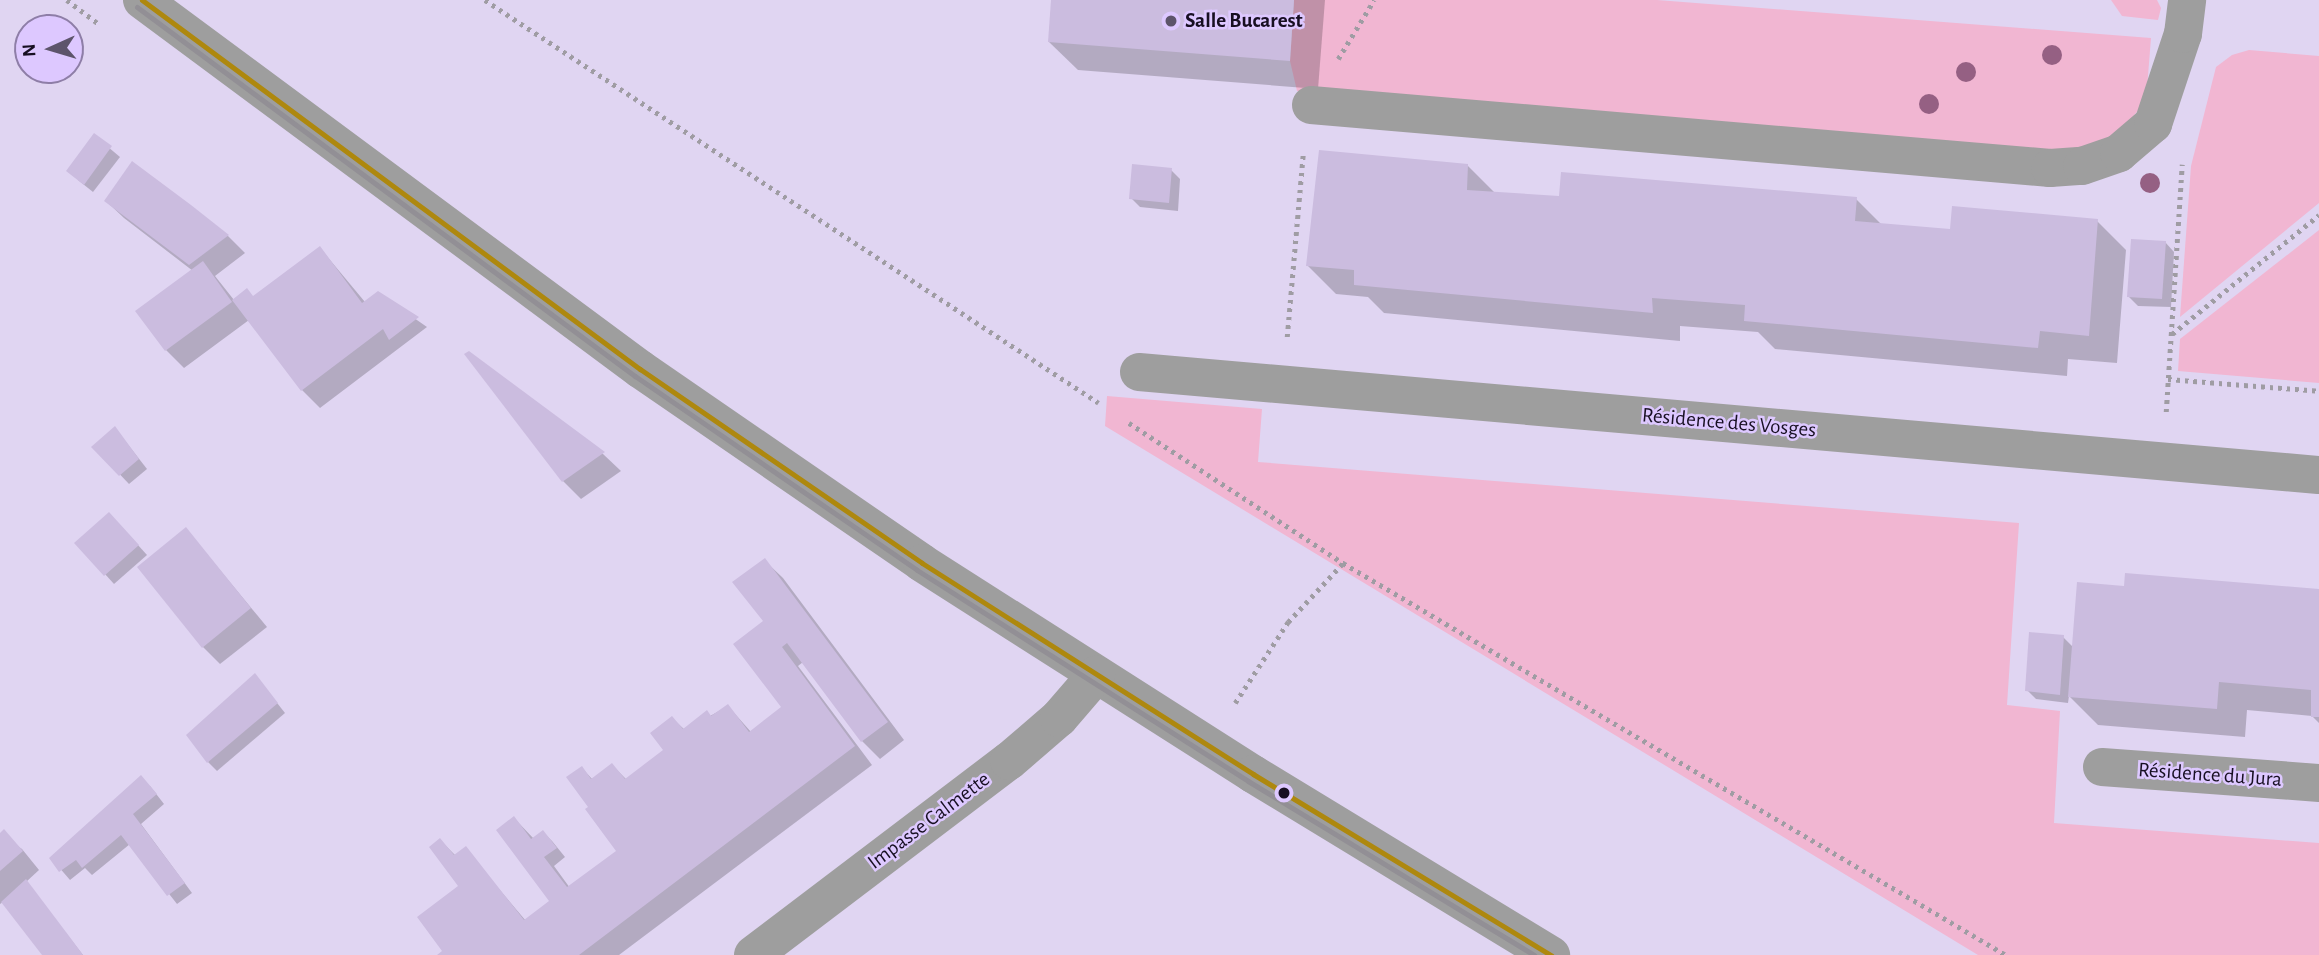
<!DOCTYPE html>
<html>
<head>
<meta charset="utf-8">
<style>
	body { margin:0 }
	#map { position:relative; width:2319px; height:955px; overflow:hidden; background:#e0d5f2; font-family:"Alegreya Sans",sans-serif }
	div>[style] { position:absolute }
	[style*='--x'] { left:calc(var(--x)*1px); top:calc(var(--y)*1px); width:calc(var(--w)*1px); rotate:calc(var(--a)*1deg) }
	.green>* { inset:0; background:#f1b6d2 }
	.shadow>* { inset:0; background:#0003 }
	.building>* { inset:0; background:#cbbcdf }
	.path>* { height:4.5px; margin-top:-2.25px; transform-origin:0; background:repeating-linear-gradient(90deg,#9f9ca3 0 3.5px,transparent 0 8.5px) }
	.minor>* { height:38px; margin:-19px; padding:0 19px; transform-origin:19px; border-radius:19px; background:#9e9e9e }
	.bus-1>* { height:5px; margin:-2.5px; padding:0 2.5px; transform-origin:2.5px; border-radius:2.5px; background:#ae880e }
	.bus-2>* { height:5px; margin:-2.5px; padding:0 2.5px; transform-origin:2.5px; border-radius:2.5px; background:#928f95 }
	.trees>* { width:20px; height:20px; margin:-10px; border-radius:50%; background:#956083 }
	.dots>* { width:19px; height:19px; translate:-50% -50%; box-sizing:border-box; border:4px solid #ddc8ff; border-radius:50% }
	span { translate:-50% -50%; white-space:nowrap; text-align:center; line-height:1.15; -webkit-text-stroke:5px #ddc8ff; paint-order:stroke }
	.poi-label { font-size:21px; color:#170f22; font-weight:700 }
	.left { translate:0 -50%; text-align:left }
	.street-label { font-size:21px; color:#170f22 }
	.north { position:absolute; left:14px; top:14px; width:70px; height:70px; box-sizing:border-box; background:#ddc8ff; border:2px solid #8e7ea7; border-radius:50%; rotate:266deg; font-size:19px; font-weight:700; line-height:28px; text-align:center; color:#170f22 }
	.north::after { content:''; display:block; margin:auto; width:24px; height:32px; background:#5d546b; clip-path:polygon(50% 0,100% 100%,50% 72%,0 100%) }
</style>
</head>
<body>
<div id="map">
	<div class="green">
		<div style="clip-path:polygon(1294px 0,1657px 0,2151px 38px,2146px 101px,2121px 131px,2087px 150px,2049px 155px,1297px 91px,1290px 61px)"></div>
		<div style="clip-path:polygon(2111px 0,2157px 0,2161px 8px,2158px 20px,2122px 16px)"></div>
		<div style="clip-path:polygon(2249px 50px,2319px 56px,2319px 203px,2180px 317px,2191px 166px,2216px 67px,2232px 55px)"></div>
		<div style="clip-path:polygon(2319px 230px,2319px 383px,2178px 371px,2180px 339px)"></div>
		<div style="clip-path:polygon(1107px 396px,1262px 409px,1258px 462px,2019px 523px,2007px 705px,2060px 711px,2054px 823px,2319px 843px,2319px 955px,1978px 955px,1105px 426px)"></div>
	</div>
	<div class="shadow">
		<div style="clip-path:polygon(1053px 0,1325px 0,1318px 89px,1078px 70px,1049px 42px)"></div>
		<div style="clip-path:polygon(95px 136px,120px 157px,93px 192px,78px 180px)"></div>
		<div style="clip-path:polygon(1467px 165px,1495px 193px,1560px 198px,1856px 199px,1882px 225px,1952px 231px,2097px 221px,2126px 250px,2117px 363px,2068px 359px,2067px 376px,1775px 349px,1758px 332px,1680px 326px,1680px 341px,1384px 313px,1368px 297px,1336px 294px,1308px 266px)"></div>
		<div style="clip-path:polygon(1171px 170px,1180px 179px,1178px 211px,1140px 207px,1131px 198px)"></div>
		<div style="clip-path:polygon(106px 201px,228px 236px,245px 253px,215px 276px,234px 300px,254px 298px,320px 248px,365px 302px,378px 293px,427px 327px,320px 408px,302px 390px,249px 320px,184px 368px,166px 350px,193px 271px,124px 218px)"></div>
		<div style="clip-path:polygon(2165px 242px,2174px 252px,2171px 307px,2138px 306px,2129px 297px)"></div>
		<div style="clip-path:polygon(469px 353px,603px 454px,621px 471px,581px 499px,563px 481px)"></div>
		<div style="clip-path:polygon(115px 428px,147px 469px,129px 484px,94px 447px)"></div>
		<div style="clip-path:polygon(118px 523px,147px 555px,114px 584px,77px 543px)"></div>
		<div style="clip-path:polygon(186px 529px,267px 627px,220px 664px,203px 647px)"></div>
		<div style="clip-path:polygon(765px 561px,783px 578px,904px 740px,880px 759px,862px 741px,803px 662px,798px 666px,872px 765px,619px 955px,440px 955px,445px 951px,460px 886px,440px 840px,456px 856px,465px 849px,526px 921px,552px 901px,514px 818px,534px 839px,543px 832px,552px 841px,565px 857px,554px 866px,570px 888px,619px 851px,591px 808px,582px 768px,593px 780px,612px 765px,627px 780px,666px 750px,672px 718px,685px 730px,728px 706px,751px 732px,784px 708px,765px 622px)"></div>
		<div style="clip-path:polygon(2126px 587px,2319px 591px,2319px 723px,2312px 716px,2247px 710px,2245px 737px,2098px 725px,2069px 696px,2068px 703px,2036px 699px,2027px 690px,2063px 637px,2073px 647px)"></div>
		<div style="clip-path:polygon(255px 675px,285px 713px,217px 771px,208px 762px)"></div>
		<div style="clip-path:polygon(150px 786px,164px 804px,141px 824px,192px 893px,177px 904px,130px 844px,92px 875px,85px 868px,70px 880px,51px 858px)"></div>
		<div style="clip-path:polygon(0 835px,22px 849px,39px 870px,26px 882px,83px 955px,44px 955px,3px 902px,0 904px)"></div>
	</div>
	<div class="building">
		<div style="clip-path:polygon(1051px 0,1294px 0,1290px 61px,1048px 42px)"></div>
		<div style="clip-path:polygon(94px 133px,112px 146px,84px 185px,66px 171px)"></div>
		<div style="clip-path:polygon(1319px 150px,1468px 164px,1467px 190px,1559px 196px,1561px 172px,1857px 197px,1855px 221px,1950px 229px,1952px 206px,2098px 219px,2089px 336px,2040px 331px,2038px 348px,1744px 321px,1745px 305px,1652px 298px,1653px 313px,1354px 285px,1354px 270px,1306px 266px)"></div>
		<div style="clip-path:polygon(132px 161px,191px 205px,229px 235px,189px 265px,104px 201px)"></div>
		<div style="clip-path:polygon(1132px 164px,1172px 168px,1169px 203px,1129px 199px)"></div>
		<div style="clip-path:polygon(2131px 239px,2166px 241px,2162px 299px,2127px 297px)"></div>
		<div style="clip-path:polygon(320px 246px,362px 303px,378px 291px,419px 317px,389px 340px,383px 329px,301px 391px,232px 300px,247px 288px,253px 296px)"></div>
		<div style="clip-path:polygon(203px 261px,232px 302px,165px 351px,135px 311px)"></div>
		<div style="clip-path:polygon(469px 351px,605px 452px,562px 482px,464px 354px)"></div>
		<div style="clip-path:polygon(115px 426px,139px 459px,119px 476px,91px 447px)"></div>
		<div style="clip-path:polygon(109px 512px,139px 545px,104px 576px,74px 543px)"></div>
		<div style="clip-path:polygon(186px 527px,251px 608px,202px 648px,137px 567px)"></div>
		<div style="clip-path:polygon(765px 558px,888px 722px,861px 742px,787px 643px,782px 647px,855px 746px,579px 955px,437px 955px,442px 951px,417px 917px,458px 886px,429px 847px,440px 838px,454px 855px,466px 846px,524px 920px,549px 901px,496px 830px,514px 816px,531px 839px,543px 830px,557px 848px,544px 857px,567px 887px,616px 851px,585px 809px,588px 807px,566px 777px,582px 766px,591px 779px,612px 763px,625px 779px,663px 750px,650px 733px,672px 716px,683px 729px,707px 710px,711px 716px,728px 704px,749px 732px,781px 707px,733px 644px,763px 621px,732px 582px)"></div>
		<div style="clip-path:polygon(2125px 573px,2319px 589px,2319px 717px,2311px 717px,2311px 690px,2219px 682px,2217px 709px,2068px 697px,2077px 582px,2124px 586px)"></div>
		<div style="clip-path:polygon(2029px 632px,2064px 635px,2060px 695px,2025px 691px)"></div>
		<div style="clip-path:polygon(255px 673px,278px 703px,207px 763px,186px 735px)"></div>
		<div style="clip-path:polygon(141px 775px,157px 794px,133px 814px,185px 883px,167px 896px,121px 835px,82px 868px,76px 860px,59px 872px,49px 858px)"></div>
		<div style="clip-path:polygon(4px 829px,23px 851px,0 871px,0 833px)"></div>
		<div style="clip-path:polygon(26px 879px,72px 940px,83px 955px,42px 955px,1px 902px)"></div>
	</div>
	<div class="path">
		<div style="--x:67;--y:0;--w:38;--a:37"></div>
		<div style="--x:485;--y:0;--w:734;--a:33.28"></div>
		<div style="--x:1338;--y:59;--w:69;--a:-58.6"></div>
		<div style="--x:2172;--y:334;--w:189;--a:-39"></div>
		<div style="--x:1287;--y:337;--w:184;--a:-85"></div>
		<div style="--x:2168;--y:379;--w:151;--a:4.5"></div>
		<div style="--x:2166;--y:412;--w:248;--a:-86.3"></div>
		<div style="--x:1129;--y:423;--w:256;--a:33.2"></div>
		<div style="--x:1343;--y:563;--w:770;--a:30.59"></div>
		<div style="--x:1235;--y:703;--w:97;--a:-56.8"></div>
		<div style="--x:1288;--y:622;--w:81;--a:-47"></div>
	</div>
	<div class="minor">
		<div style="--x:142;--y:0;--w:620;--a:36.54"></div>
		<div style="--x:640;--y:369;--w:342;--a:34.5"></div>
		<div style="--x:922;--y:563;--w:393;--a:32.5"></div>
		<div style="--x:1253;--y:774;--w:349;--a:31.3"></div>
		<div style="--x:1311;--y:105;--w:742;--a:4.87"></div>
		<div style="--x:2050;--y:168;--w:32;--a:-4"></div>
		<div style="--x:2082;--y:166;--w:39;--a:-19"></div>
		<div style="--x:2119;--y:153;--w:45;--a:-40.5"></div>
		<div style="--x:2153;--y:124;--w:95;--a:-71.6"></div>
		<div style="--x:2183;--y:34;--w:34;--a:-83"></div>
		<div style="--x:1139;--y:372;--w:1184;--a:4.99"></div>
		<div style="--x:2102;--y:767;--w:218;--a:4.2"></div>
		<div style="--x:753;--y:955;--w:321;--a:-37.2"></div>
		<div style="--x:1009;--y:761;--w:66;--a:-40.7"></div>
		<div style="--x:1059;--y:718;--w:57;--a:-49.3"></div>
	</div>
	<div class="bus-1">
		<div style="--x:142;--y:0;--w:620;--a:36.54"></div>
		<div style="--x:640;--y:369;--w:342;--a:34.5"></div>
		<div style="--x:922;--y:563;--w:393;--a:32.5"></div>
		<div style="--x:1253;--y:774;--w:349;--a:31.3"></div>
	</div>
	<div class="bus-2">
		<div style="--x:137;--y:7;--w:620;--a:36.54"></div>
		<div style="--x:635;--y:376;--w:342;--a:34.5"></div>
		<div style="--x:917;--y:570;--w:393;--a:32.5"></div>
		<div style="--x:1248;--y:781;--w:335;--a:31.3"></div>
	</div>
	<div class="trees">
		<div style="left:2052px;top:55px"></div>
		<div style="left:1966px;top:72px"></div>
		<div style="left:1929px;top:104px"></div>
		<div style="left:2150px;top:183px"></div>
	</div>
	<div class="dots">
		<div style="left:1171px;top:21px;background:#5d546b"></div>
		<div style="left:1284px;top:793px;background:#170f22"></div>
	</div>
	<div class="poi-label">
		<span class="left" style="left:1185px;top:21px">Salle Bucarest</span>
	</div>
	<div class="street-label">
		<span style="left:1729px;top:423px;rotate:5deg">Résidence des Vosges</span>
		<span style="left:2210px;top:775px;rotate:4deg">Résidence du Jura</span>
		<span style="left:929px;top:821px;rotate:-37deg">Impasse Calmette</span>
	</div>
	<div class="north">N</div>
</div>
</body>
</html>
